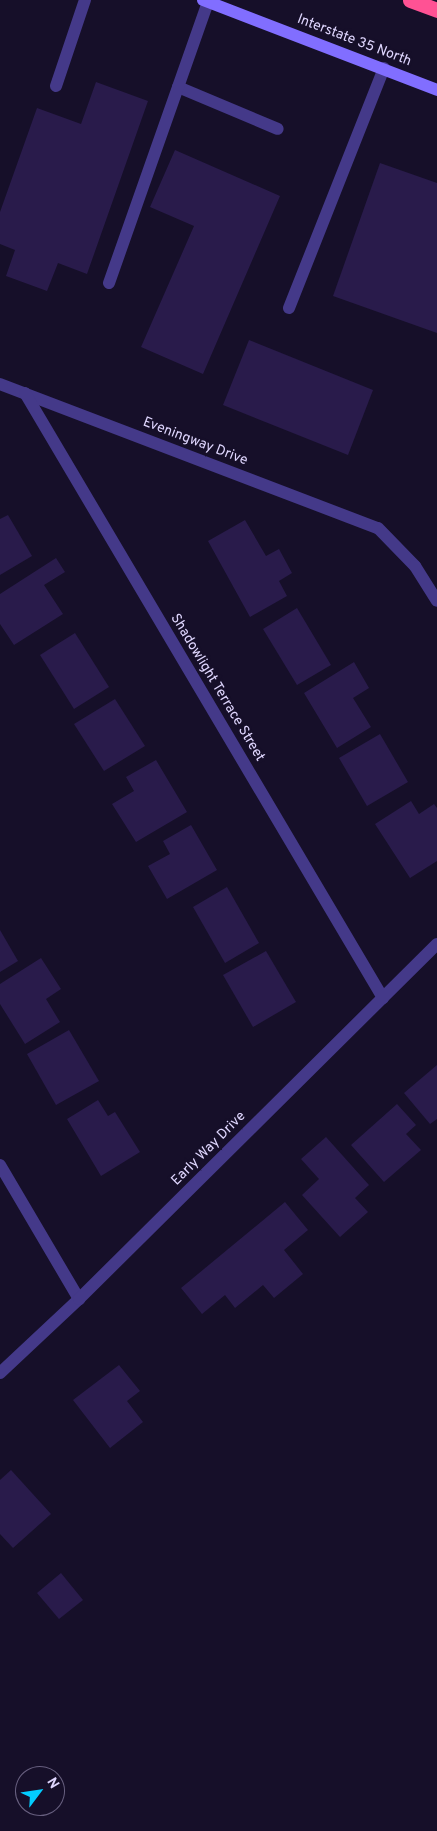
<!DOCTYPE html>
<html>
<head>
<meta charset="utf-8">
<style>
	body { margin:0 }
	#map { position:relative; width:437px; height:1831px; overflow:hidden; background:#160f29; font-family:Overpass,sans-serif }
	div>[style] { position:absolute }
	[style*='--x'] { left:calc(var(--x)*1px); top:calc(var(--y)*1px); width:calc(var(--w)*1px); rotate:calc(var(--a)*1deg) }
	.building>* { inset:0; background:#291b4b }
	.service>* { height:12px; margin:-6px; padding:0 6px; transform-origin:6px; border-radius:6px; background:#443989 }
	.minor>* { height:12px; margin:-6px; padding:0 6px; transform-origin:6px; border-radius:6px; background:#443989 }
	.secondary>* { height:12px; margin:-6px; padding:0 6px; transform-origin:6px; border-radius:6px; background:#816eff }
	.motorway>* { height:15px; margin:-7.5px; padding:0 7.5px; transform-origin:7.5px; border-radius:7.5px; background:#ff5294 }
	span { translate:-50% -50%; white-space:nowrap; text-align:center; line-height:1.15; -webkit-text-stroke:5px #160f29; paint-order:stroke }
	.street-label { font-size:14px; color:#e0d7ff }
	.north { position:absolute; left:15px; top:1766px; width:50px; height:50px; box-sizing:border-box; background:#160f29; border:1px solid #675f7f; border-radius:50%; rotate:59deg; font-size:14px; font-weight:700; line-height:20px; text-align:center; color:#e0d7ff }
	.north::after { content:''; display:block; margin:auto; width:18px; height:22px; background:#03cdff; clip-path:polygon(50% 0,100% 100%,50% 72%,0 100%) }
</style>
</head>
<body>
<div id="map">
	<div class="building">
		<div style="clip-path:polygon(96px 82px,148px 101px,87px 274px,58px 263px,47px 291px,6px 276px,15px 250px,0 244px,0 212px,37px 108px,81px 124px)"></div>
		<div style="clip-path:polygon(175px 150px,280px 196px,203px 374px,141px 347px,194px 226px,150px 207px)"></div>
		<div style="clip-path:polygon(380px 163px,437px 183px,437px 333px,333px 296px)"></div>
		<div style="clip-path:polygon(249px 340px,373px 390px,348px 455px,223px 405px)"></div>
		<div style="clip-path:polygon(8px 515px,32px 556px,0 575px,0 519px)"></div>
		<div style="clip-path:polygon(245px 520px,266px 556px,279px 549px,292px 573px,279px 581px,287px 596px,250px 617px,208px 541px)"></div>
		<div style="clip-path:polygon(56px 558px,65px 572px,44px 585px,63px 614px,14px 645px,0 624px,0 594px)"></div>
		<div style="clip-path:polygon(297px 608px,331px 665px,297px 685px,263px 629px)"></div>
		<div style="clip-path:polygon(75px 633px,109px 687px,74px 709px,40px 655px)"></div>
		<div style="clip-path:polygon(354px 662px,369px 688px,353px 698px,371px 727px,337px 748px,304px 693px)"></div>
		<div style="clip-path:polygon(115px 699px,145px 746px,104px 771px,74px 724px)"></div>
		<div style="clip-path:polygon(380px 734px,408px 782px,367px 806px,339px 758px)"></div>
		<div style="clip-path:polygon(156px 760px,187px 812px,136px 842px,112px 804px,134px 791px,126px 777px)"></div>
		<div style="clip-path:polygon(411px 801px,419px 814px,434px 804px,437px 808px,437px 861px,410px 878px,375px 824px)"></div>
		<div style="clip-path:polygon(191px 825px,217px 870px,167px 899px,148px 866px,170px 854px,163px 841px)"></div>
		<div style="clip-path:polygon(227px 887px,259px 943px,225px 963px,193px 907px)"></div>
		<div style="clip-path:polygon(0 930px,18px 961px,0 972px)"></div>
		<div style="clip-path:polygon(266px 951px,296px 1002px,253px 1027px,223px 975px)"></div>
		<div style="clip-path:polygon(41px 958px,61px 989px,46px 999px,60px 1022px,25px 1044px,0 1004px,0 984px)"></div>
		<div style="clip-path:polygon(69px 1030px,99px 1081px,56px 1105px,27px 1054px)"></div>
		<div style="clip-path:polygon(437px 1065px,437px 1119px,430px 1124px,404px 1093px)"></div>
		<div style="clip-path:polygon(98px 1100px,108px 1116px,115px 1112px,140px 1152px,101px 1176px,67px 1119px)"></div>
		<div style="clip-path:polygon(397px 1104px,416px 1125px,406px 1134px,421px 1150px,384px 1182px,351px 1145px)"></div>
		<div style="clip-path:polygon(326px 1137px,369px 1185px,355px 1198px,368px 1212px,340px 1237px,302px 1195px,319px 1179px,301px 1159px)"></div>
		<div style="clip-path:polygon(285px 1202px,308px 1230px,284px 1250px,303px 1274px,274px 1298px,263px 1285px,235px 1308px,225px 1295px,202px 1314px,181px 1288px)"></div>
		<div style="clip-path:polygon(119px 1365px,140px 1391px,127px 1401px,143px 1422px,110px 1448px,73px 1400px)"></div>
		<div style="clip-path:polygon(11px 1470px,51px 1514px,13px 1548px,0 1534px,0 1480px)"></div>
		<div style="clip-path:polygon(61px 1573px,83px 1600px,59px 1619px,37px 1593px)"></div>
	</div>
	<div class="service">
		<div style="--x:56;--y:86;--w:91;--a:-71.4"></div>
		<div style="--x:178;--y:87;--w:108;--a:22.8"></div>
		<div style="--x:109;--y:283;--w:298;--a:-70.6"></div>
		<div style="--x:289;--y:308;--w:258;--a:-68.4"></div>
	</div>
	<div class="minor">
		<div style="--x:0;--y:384;--w:404;--a:20.9"></div>
		<div style="--x:378;--y:528;--w:53;--a:45.8"></div>
		<div style="--x:415;--y:566;--w:41;--a:57.8"></div>
		<div style="--x:25;--y:393;--w:703;--a:59.39"></div>
		<div style="--x:0;--y:1165;--w:156;--a:59.5"></div>
		<div style="--x:0;--y:1373;--w:108;--a:-43.1"></div>
		<div style="--x:79;--y:1299;--w:504;--a:-44.76"></div>
	</div>
	<div class="secondary">
		<div style="--x:203;--y:0;--w:251;--a:21"></div>
	</div>
	<div class="motorway">
		<div style="--x:410;--y:0;--w:29;--a:20"></div>
	</div>
	<div class="street-label">
		<span style="left:354px;top:41px;rotate:21deg">Interstate 35 North</span>
		<span style="left:195px;top:442px;rotate:21deg">Eveningway Drive</span>
		<span style="left:217px;top:688px;rotate:59deg">Shadowlight Terrace Street</span>
		<span style="left:209px;top:1149px;rotate:-45deg">Early Way Drive</span>
	</div>
	<div class="north">N</div>
</div>
</body>
</html>
